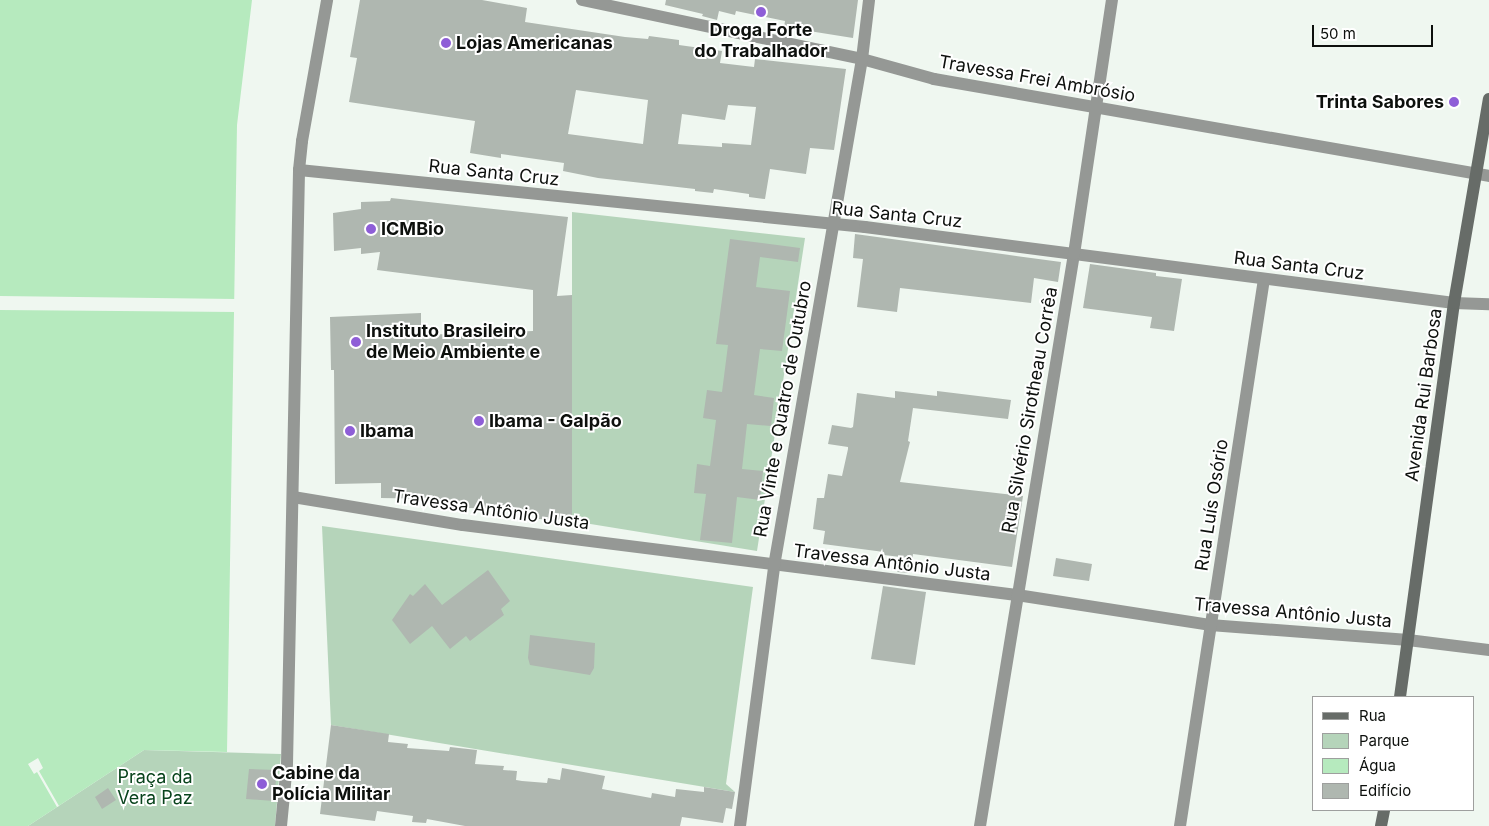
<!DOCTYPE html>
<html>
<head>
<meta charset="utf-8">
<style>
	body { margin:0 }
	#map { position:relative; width:1489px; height:826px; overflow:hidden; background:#eff7f0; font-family:Inter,sans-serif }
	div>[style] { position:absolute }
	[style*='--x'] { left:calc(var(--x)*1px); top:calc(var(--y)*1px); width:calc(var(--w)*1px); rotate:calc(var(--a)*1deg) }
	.green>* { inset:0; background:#b5d4ba }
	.water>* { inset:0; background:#b6eabe }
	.pier>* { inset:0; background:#eff7f0 }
	.building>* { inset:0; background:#afb7b0 }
	.minor>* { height:12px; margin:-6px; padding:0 6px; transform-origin:6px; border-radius:6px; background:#959895 }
	.tertiary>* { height:12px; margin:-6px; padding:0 6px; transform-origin:6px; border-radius:6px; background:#959895 }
	.secondary>* { height:12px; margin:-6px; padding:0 6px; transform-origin:6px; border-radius:6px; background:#676c68 }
	.dots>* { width:14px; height:14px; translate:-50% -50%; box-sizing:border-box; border:2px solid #fff; border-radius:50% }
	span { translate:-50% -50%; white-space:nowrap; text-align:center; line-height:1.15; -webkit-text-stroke:4px #fff; paint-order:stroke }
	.poi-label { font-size:18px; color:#0d100d; font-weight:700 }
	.left { translate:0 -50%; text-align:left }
	.right { translate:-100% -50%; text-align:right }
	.street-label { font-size:18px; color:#0d100d }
	.park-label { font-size:18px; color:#08431c }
	.legend { position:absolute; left:1312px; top:696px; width:162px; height:115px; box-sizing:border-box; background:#fff; border:1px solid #9e9f9e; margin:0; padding:6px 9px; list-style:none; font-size:15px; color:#0d100d }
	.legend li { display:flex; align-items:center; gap:10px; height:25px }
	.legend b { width:25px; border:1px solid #9e9f9e }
	.scale { position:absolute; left:1312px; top:25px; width:121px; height:22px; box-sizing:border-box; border:2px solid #0d100d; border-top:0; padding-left:6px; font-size:15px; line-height:18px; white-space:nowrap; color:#0d100d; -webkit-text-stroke:4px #fff; paint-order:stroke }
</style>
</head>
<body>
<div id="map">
	<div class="green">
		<div style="clip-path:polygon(572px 212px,805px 238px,757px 551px,572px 521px)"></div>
		<div style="clip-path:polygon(322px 526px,753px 587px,726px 784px,735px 792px,331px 725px)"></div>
		<div style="clip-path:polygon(144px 750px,281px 754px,275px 826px,28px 826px)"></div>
	</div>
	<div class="water">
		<div style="clip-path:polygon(0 0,252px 0,237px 125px,227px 752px,144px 750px,28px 826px,0 826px)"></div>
	</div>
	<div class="pier">
		<div style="clip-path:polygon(0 296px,235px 299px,236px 312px,0 310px)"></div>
		<div style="clip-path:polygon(38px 758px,43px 768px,39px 771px,59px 806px,57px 807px,37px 772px,34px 774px,28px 764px)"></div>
	</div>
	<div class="building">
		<div style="clip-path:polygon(evenodd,360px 0,482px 0,527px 8px,525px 22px,625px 37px,648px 39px,649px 36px,679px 40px,679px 45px,722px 51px,720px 63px,754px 67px,755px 59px,846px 69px,834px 150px,810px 148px,806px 174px,770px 169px,765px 199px,749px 197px,749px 194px,714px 189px,713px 193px,695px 191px,695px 189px,598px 178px,563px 171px,564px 163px,501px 154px,501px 158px,470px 153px,475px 121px,349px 102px,357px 58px,350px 57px,360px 0,576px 90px,648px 100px,643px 144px,568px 134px,576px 90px,360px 0,728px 105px,756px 107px,751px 145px,722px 143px,722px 147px,678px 144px,682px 114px,725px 120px,728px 105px)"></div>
		<div style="clip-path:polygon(666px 0,858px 0,853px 38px,784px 27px,785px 21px,736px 11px,735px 15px,719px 11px,717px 20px,702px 16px,703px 14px,665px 5px)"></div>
		<div style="clip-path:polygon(391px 198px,568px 217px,557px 296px,572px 295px,572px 520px,535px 519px,535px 510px,440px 507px,440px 499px,381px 498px,381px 483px,335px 484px,334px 370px,331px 370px,330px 317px,421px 313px,421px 335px,533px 331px,533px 290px,377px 270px,380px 252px,361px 254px,361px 248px,334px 251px,333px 213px,361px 209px,361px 202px,390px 201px)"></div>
		<div style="clip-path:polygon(855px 234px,1061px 262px,1058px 282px,1034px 278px,1031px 303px,900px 288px,897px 312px,857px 307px,863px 259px,853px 258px)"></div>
		<div style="clip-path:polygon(730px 239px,800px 248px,798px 262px,760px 257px,756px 287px,790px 291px,782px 351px,760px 349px,754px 395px,774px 398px,771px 426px,747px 424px,742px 469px,763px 471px,760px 500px,737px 497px,732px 543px,700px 540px,706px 494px,694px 493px,697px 464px,710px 466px,716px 420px,703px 418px,707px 390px,722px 392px,728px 345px,716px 344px)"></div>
		<div style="clip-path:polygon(1090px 264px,1156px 273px,1156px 276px,1182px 279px,1174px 331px,1150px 328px,1152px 317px,1083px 308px)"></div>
		<div style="clip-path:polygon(895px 391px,937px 396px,937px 391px,1011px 400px,1008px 419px,913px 408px,908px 441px,910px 442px,900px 482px,1023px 496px,1012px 567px,913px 554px,910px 573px,897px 572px,909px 558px,884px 555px,884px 552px,823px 544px,825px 531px,813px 529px,817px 498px,824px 498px,828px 474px,842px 476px,848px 449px,848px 447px,828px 444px,832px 425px,851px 428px,853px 427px,857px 393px,895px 398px)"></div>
		<div style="clip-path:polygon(1056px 558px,1092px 564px,1089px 581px,1053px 576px)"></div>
		<div style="clip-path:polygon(488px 570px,510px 601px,501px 609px,504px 615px,470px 641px,466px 636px,450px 649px,432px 626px,410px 644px,392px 620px,410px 594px,413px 596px,425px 584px,442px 605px)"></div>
		<div style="clip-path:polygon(883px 586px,926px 592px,915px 665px,871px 659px)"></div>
		<div style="clip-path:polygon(530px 635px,595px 643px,594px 668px,590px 675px,530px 665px,528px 658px)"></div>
		<div style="clip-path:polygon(331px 725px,389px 734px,388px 742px,408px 744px,407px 748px,449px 751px,450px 747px,477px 750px,475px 764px,504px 766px,503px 770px,517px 771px,516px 780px,522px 781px,547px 783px,548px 778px,560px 780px,562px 768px,605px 776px,602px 789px,651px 798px,652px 793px,675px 797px,676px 789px,704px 792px,704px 787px,735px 792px,732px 809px,726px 808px,723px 823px,682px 817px,680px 826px,465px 826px,427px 819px,426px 823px,412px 822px,413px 816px,377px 811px,375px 821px,320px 814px)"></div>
		<div style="clip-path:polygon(249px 769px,277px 770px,274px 801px,246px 799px)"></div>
		<div style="clip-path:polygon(108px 788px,116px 800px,102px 809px,95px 797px)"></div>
	</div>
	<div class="minor">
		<div style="--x:582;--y:0;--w:286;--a:11.9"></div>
		<div style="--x:862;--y:59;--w:75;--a:15.5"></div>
		<div style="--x:934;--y:79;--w:563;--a:9.91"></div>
		<div style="--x:299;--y:170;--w:569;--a:5.75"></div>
		<div style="--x:865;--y:227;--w:594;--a:7.35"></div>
		<div style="--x:1454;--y:303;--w:35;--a:2"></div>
		<div style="--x:293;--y:497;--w:172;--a:9.4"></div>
		<div style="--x:463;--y:525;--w:558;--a:7.2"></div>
		<div style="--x:1017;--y:595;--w:195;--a:8.8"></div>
		<div style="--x:1210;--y:625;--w:199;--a:4.3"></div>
		<div style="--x:1408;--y:640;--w:82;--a:7"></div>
		<div style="--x:740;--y:826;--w:262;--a:-82.5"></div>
		<div style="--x:774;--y:566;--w:515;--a:-80.15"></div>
		<div style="--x:862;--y:59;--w:59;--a:-83.2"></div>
		<div style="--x:980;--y:826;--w:580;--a:-80.67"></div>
		<div style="--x:1074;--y:254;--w:257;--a:-81.5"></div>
		<div style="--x:1180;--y:826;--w:553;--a:-81.27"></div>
	</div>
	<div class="tertiary">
		<div style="--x:281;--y:826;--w:62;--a:-84.5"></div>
		<div style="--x:287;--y:764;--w:594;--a:-88.84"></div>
		<div style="--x:299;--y:170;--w:29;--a:-84"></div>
		<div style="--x:302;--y:141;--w:143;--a:-79.9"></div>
	</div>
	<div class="secondary">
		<div style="--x:1400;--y:697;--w:398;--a:-82.2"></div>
		<div style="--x:1454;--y:303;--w:207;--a:-80.3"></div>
		<div style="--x:1381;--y:826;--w:16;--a:-79"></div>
	</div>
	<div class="dots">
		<div style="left:761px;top:12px;background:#8e5ed7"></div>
		<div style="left:446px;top:43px;background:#8e5ed7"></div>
		<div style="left:1454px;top:102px;background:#8e5ed7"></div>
		<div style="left:371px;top:229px;background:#8e5ed7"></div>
		<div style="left:356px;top:342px;background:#8e5ed7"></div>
		<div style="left:479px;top:421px;background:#8e5ed7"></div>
		<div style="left:350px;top:431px;background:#8e5ed7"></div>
		<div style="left:262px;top:784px;background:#8e5ed7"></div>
	</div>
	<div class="poi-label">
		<span style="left:761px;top:41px">Droga Forte<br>do Trabalhador</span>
		<span class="left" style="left:456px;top:43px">Lojas Americanas</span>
		<span class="right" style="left:1444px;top:102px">Trinta Sabores</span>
		<span class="left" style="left:381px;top:229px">ICMBio</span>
		<span class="left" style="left:366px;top:342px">Instituto Brasileiro<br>de Meio Ambiente e</span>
		<span class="left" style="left:489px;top:421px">Ibama - Galpão</span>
		<span class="left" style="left:360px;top:431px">Ibama</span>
		<span class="left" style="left:272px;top:784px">Cabine da<br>Polícia Militar</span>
	</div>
	<div class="street-label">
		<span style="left:1037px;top:79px;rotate:10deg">Travessa Frei Ambrósio</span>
		<span style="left:494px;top:173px;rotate:6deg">Rua Santa Cruz</span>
		<span style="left:897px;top:215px;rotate:6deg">Rua Santa Cruz</span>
		<span style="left:1299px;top:266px;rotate:7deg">Rua Santa Cruz</span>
		<span style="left:1424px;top:395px;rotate:-82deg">Avenida Rui Barbosa</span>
		<span style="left:783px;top:409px;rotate:-80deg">Rua Vinte e Quatro de Outubro</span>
		<span style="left:1030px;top:410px;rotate:-80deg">Rua Silvério Sirotheau Corrêa</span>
		<span style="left:1212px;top:505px;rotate:-81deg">Rua Luís Osório</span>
		<span style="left:491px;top:510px;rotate:8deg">Travessa Antônio Justa</span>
		<span style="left:892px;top:563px;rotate:7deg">Travessa Antônio Justa</span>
		<span style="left:1293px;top:613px;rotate:5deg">Travessa Antônio Justa</span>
	</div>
	<div class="park-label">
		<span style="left:155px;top:788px">Praça da<br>Vera Paz</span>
	</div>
	<ul class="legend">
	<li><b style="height:6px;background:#676c68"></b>Rua</li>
	<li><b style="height:14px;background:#b5d4ba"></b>Parque</li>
	<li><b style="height:14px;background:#b6eabe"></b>Água</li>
	<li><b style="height:14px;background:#afb7b0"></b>Edifício</li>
	</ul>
	<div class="scale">50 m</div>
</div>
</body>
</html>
